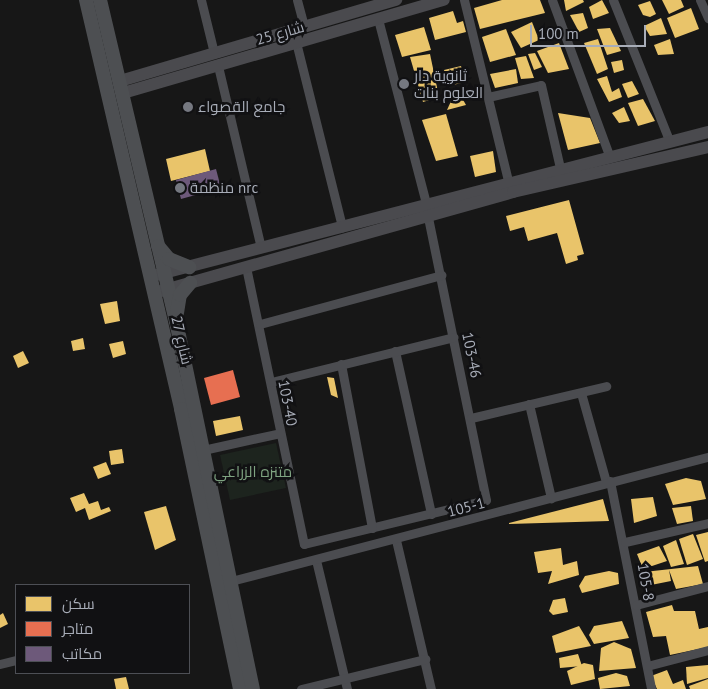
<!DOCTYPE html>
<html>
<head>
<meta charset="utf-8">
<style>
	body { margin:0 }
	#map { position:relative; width:708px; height:689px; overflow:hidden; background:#171717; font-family:"PT Sans",Cairo,sans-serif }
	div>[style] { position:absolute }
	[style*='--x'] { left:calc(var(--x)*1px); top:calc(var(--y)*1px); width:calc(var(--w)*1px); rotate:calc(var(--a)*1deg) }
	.green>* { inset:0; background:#1d241e }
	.homes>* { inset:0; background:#e9c46a }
	.shops>* { inset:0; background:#e76f51 }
	.offices>* { inset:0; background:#6d597a }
	.street>* { height:9px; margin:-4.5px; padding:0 4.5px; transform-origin:4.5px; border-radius:4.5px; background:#4b4c50 }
	.secondary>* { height:12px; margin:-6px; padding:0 6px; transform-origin:6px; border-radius:6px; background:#4a4a4e }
	.primary>* { height:14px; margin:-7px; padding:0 7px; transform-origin:7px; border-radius:7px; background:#4d4f52 }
	.dots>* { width:14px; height:14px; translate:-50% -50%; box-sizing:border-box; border:2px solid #111113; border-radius:50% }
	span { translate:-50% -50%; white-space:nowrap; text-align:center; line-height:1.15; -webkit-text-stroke:5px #111113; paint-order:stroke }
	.street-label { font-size:15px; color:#a8adb8 }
	.poi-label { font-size:15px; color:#a8adb8 }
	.left { translate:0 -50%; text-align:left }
	.park-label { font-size:15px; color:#7fa381 }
	.legend { position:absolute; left:15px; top:584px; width:175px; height:90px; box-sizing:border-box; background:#111113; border:1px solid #4d4f55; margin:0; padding:6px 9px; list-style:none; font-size:15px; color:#a8adb8 }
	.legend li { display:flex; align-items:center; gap:10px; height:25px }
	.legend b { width:25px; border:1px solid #4d4f55 }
	.scale { position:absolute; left:530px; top:25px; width:116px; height:22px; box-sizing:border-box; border:2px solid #a8adb8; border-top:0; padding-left:6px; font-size:15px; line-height:18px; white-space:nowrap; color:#a8adb8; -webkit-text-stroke:4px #111113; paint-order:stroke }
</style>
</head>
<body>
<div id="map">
	<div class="green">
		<div style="clip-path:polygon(276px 443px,286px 488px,230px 500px,220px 455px)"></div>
	</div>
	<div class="homes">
		<div style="clip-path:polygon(502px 0,540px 0,545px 13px,480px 29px,474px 8px)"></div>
		<div style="clip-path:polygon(564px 0,583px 0,584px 2px,566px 11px)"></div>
		<div style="clip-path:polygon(602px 0,609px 13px,593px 19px,589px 7px)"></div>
		<div style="clip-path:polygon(662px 0,681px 0,684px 7px,669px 14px)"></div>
		<div style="clip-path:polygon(650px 1px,656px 14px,650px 17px,643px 15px,638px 5px)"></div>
		<div style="clip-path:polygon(691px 8px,699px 29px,675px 38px,667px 18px)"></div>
		<div style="clip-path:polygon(453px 11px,457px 23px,463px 21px,466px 32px,435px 40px,429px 18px)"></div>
		<div style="clip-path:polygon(583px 13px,588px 28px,579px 32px,570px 15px)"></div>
		<div style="clip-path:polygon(661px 18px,667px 34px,650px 36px,644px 26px)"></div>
		<div style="clip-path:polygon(532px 22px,539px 40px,521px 48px,511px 32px)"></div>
		<div style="clip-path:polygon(424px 27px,431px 50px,402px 57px,395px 35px)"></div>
		<div style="clip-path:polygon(610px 28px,621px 51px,607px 55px,597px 29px)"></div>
		<div style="clip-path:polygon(506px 29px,516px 55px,490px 62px,482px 37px)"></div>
		<div style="clip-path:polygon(598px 39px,608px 69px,597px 74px,584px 43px)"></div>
		<div style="clip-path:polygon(670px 39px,674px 54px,658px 55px,654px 45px)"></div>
		<div style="clip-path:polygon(559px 43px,569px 69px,548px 73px,537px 51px)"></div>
		<div style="clip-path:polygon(535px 53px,542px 67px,534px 70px,528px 54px)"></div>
		<div style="clip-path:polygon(430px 54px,439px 97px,423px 102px,410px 57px)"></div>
		<div style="clip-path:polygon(526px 56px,534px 78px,521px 79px,515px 58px)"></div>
		<div style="clip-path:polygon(622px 60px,624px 70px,614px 73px,611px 62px)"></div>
		<div style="clip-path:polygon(461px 66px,465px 82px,449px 86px,444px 70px)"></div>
		<div style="clip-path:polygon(516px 69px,518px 83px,495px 88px,490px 74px)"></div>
		<div style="clip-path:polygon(607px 76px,612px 92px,619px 88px,622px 97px,609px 102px,597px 79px)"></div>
		<div style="clip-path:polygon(632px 81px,639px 94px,628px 98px,622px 84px)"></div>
		<div style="clip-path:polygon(462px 98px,466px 105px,447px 110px,452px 99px)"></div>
		<div style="clip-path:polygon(643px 99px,655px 121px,638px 126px,628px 103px)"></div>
		<div style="clip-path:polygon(624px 107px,630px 121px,619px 123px,612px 113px)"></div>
		<div style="clip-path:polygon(558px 113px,590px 118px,600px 143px,568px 150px)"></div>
		<div style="clip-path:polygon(446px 114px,458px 156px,436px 161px,422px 120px)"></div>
		<div style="clip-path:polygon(205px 149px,210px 171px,171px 181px,166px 159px)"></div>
		<div style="clip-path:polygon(493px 151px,496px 172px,475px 177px,470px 156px)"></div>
		<div style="clip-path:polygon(569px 200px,584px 254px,577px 256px,578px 260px,566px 264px,557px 233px,528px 241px,524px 227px,510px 231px,506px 216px)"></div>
		<div style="clip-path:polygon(117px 301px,120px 321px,105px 324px,100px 304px)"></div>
		<div style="clip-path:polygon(83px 338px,85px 349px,73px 351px,71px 341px)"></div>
		<div style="clip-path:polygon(123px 341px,126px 354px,113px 358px,109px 344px)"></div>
		<div style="clip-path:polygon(23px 351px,29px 363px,18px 368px,13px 356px)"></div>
		<div style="clip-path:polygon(327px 377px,334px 378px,338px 398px,331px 395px)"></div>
		<div style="clip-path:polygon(240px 416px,243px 430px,216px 436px,213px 421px)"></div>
		<div style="clip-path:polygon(122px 449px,124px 463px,111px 465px,109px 451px)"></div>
		<div style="clip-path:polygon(106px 462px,111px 474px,98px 479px,93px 467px)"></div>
		<div style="clip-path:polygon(686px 478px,701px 481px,706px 499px,673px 505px,665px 484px)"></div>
		<div style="clip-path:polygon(84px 493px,89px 504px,98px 501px,101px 510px,109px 507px,111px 511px,89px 520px,85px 508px,76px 512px,70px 498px)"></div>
		<div style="clip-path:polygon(653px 497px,657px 516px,634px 523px,631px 499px)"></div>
		<div style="clip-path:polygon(603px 499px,609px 521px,509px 524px,509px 523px)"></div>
		<div style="clip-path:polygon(166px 506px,176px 540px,155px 550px,144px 512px)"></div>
		<div style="clip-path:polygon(691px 506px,693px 521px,677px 524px,672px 508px)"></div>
		<div style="clip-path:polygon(708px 532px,708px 561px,705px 562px,696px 535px)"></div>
		<div style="clip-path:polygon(693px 534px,703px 559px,687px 565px,679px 539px)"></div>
		<div style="clip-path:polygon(676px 540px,684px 564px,671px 567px,663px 546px)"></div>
		<div style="clip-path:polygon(659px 546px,667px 561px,643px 569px,637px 554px)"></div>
		<div style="clip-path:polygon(561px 548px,563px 565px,577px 561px,579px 575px,548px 584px,552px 571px,538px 573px,534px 552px)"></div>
		<div style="clip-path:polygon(698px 566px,703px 584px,676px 589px,669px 570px,671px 581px,646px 586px,644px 572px)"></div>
		<div style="clip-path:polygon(609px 571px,618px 573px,619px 584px,582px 593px,579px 586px,585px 576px)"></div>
		<div style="clip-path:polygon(565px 598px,568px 612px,553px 615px,549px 611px,553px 600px)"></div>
		<div style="clip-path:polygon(672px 605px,674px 611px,695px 611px,699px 629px,708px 627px,708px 647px,670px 655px,666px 636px,653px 637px,646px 612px)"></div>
		<div style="clip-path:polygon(3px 613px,8px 624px,0 628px,0 615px)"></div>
		<div style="clip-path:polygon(622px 621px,629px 638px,594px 644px,589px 635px,594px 626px)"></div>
		<div style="clip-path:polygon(579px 626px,591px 646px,556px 653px,552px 636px)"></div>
		<div style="clip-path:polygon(614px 642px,631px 649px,636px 668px,599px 671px,601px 648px)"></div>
		<div style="clip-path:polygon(578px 654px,582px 666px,560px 668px,559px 658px)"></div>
		<div style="clip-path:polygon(584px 663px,593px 665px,595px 679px,571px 685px,567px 671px)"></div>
		<div style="clip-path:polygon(708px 665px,708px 678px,687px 684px,686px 667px)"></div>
		<div style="clip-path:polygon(667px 670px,673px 684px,683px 680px,686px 689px,657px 689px,651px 676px)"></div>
		<div style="clip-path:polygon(616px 673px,627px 676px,630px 686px,600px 689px,598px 678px)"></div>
		<div style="clip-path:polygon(126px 677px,129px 689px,116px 689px,114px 679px)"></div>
		<div style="clip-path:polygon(708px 679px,708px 689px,690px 689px,689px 686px)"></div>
	</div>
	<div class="shops">
		<div style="clip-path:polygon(233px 370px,240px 397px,211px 405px,204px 378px)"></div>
	</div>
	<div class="offices">
		<div style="clip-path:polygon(216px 169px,221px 188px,181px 199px,176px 180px)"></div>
	</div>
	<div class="street">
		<div style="--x:201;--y:0;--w:55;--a:76.2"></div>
		<div style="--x:297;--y:0;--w:28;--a:75"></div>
		<div style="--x:464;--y:0;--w:186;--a:76.3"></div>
		<div style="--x:552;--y:0;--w:165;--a:69.8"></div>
		<div style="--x:613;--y:0;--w:151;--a:68.2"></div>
		<div style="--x:700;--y:0;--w:20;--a:66"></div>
		<div style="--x:378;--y:19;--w:190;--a:75.4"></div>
		<div style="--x:297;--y:46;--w:187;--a:76"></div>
		<div style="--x:218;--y:66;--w:187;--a:76.7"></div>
		<div style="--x:488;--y:97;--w:54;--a:-12.8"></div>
		<div style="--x:541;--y:85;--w:85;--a:77.1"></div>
		<div style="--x:246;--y:267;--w:283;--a:78.2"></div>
		<div style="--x:304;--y:544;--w:187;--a:-13.6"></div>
		<div style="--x:486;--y:500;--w:289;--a:-101.6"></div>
		<div style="--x:260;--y:324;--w:188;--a:-15.1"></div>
		<div style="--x:395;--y:351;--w:167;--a:77.5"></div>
		<div style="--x:341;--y:364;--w:167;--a:79.3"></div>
		<div style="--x:271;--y:382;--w:188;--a:-13.8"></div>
		<div style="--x:581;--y:393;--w:92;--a:74.3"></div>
		<div style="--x:529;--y:404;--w:97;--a:76.8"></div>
		<div style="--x:471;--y:418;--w:139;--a:-13.3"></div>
		<div style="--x:203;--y:450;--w:79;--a:-12.4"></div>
		<div style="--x:610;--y:481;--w:212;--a:78.8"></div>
		<div style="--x:396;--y:540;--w:153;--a:76.8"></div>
		<div style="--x:625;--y:542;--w:85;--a:-12.9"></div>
		<div style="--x:316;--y:560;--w:133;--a:76.5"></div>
		<div style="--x:231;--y:581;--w:493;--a:-14.6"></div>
		<div style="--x:636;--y:605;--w:74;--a:-14.8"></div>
		<div style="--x:0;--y:664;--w:16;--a:-14"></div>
		<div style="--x:647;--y:666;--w:63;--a:-14.7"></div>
		<div style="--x:301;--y:689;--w:128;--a:-13.6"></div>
	</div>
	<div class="secondary">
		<div style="--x:120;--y:81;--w:288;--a:-16.4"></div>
		<div style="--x:123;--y:93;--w:334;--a:-16.2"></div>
		<div style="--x:156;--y:275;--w:570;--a:-14.52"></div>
		<div style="--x:154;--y:293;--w:373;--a:-15.7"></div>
		<div style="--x:513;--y:192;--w:200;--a:-13"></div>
	</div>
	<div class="primary">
		<div style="--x:86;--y:0;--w:420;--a:76.9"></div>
		<div style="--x:181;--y:409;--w:286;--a:78.1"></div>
		<div style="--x:100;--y:0;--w:330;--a:76.7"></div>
		<div style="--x:176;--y:321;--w:376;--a:78.2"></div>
		<div style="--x:158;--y:246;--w:17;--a:50"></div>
		<div style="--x:169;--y:259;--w:22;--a:22"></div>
		<div style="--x:177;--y:313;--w:18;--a:-81"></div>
		<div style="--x:180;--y:295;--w:16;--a:-50"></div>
	</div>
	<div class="dots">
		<div style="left:404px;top:84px;background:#757880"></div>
		<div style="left:188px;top:107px;background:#757880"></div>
		<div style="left:180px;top:188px;background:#757880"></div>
	</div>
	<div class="street-label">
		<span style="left:280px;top:33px;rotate:-16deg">شارع 25</span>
		<span style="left:182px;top:340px;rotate:77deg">شارع 27</span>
		<span style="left:472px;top:355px;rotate:78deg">103-46</span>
		<span style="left:288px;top:403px;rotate:79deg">103-40</span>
		<span style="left:466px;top:507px;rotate:-15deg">105-1</span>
		<span style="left:646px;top:582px;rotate:80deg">105-8</span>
	</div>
	<div class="poi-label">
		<span class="left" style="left:414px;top:84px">ثانوية دار<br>العلوم بنات</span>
		<span class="left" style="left:198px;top:107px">جامع القصواء</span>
		<span class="left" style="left:190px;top:188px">منظمة nrc</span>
	</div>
	<div class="park-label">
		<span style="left:253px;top:472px">متنزه الزراعي</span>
	</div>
	<ul class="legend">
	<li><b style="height:14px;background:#e9c46a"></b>سكن</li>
	<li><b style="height:14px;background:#e76f51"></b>متاجر</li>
	<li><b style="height:14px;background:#6d597a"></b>مكاتب</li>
	</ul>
	<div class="scale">100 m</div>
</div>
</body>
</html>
